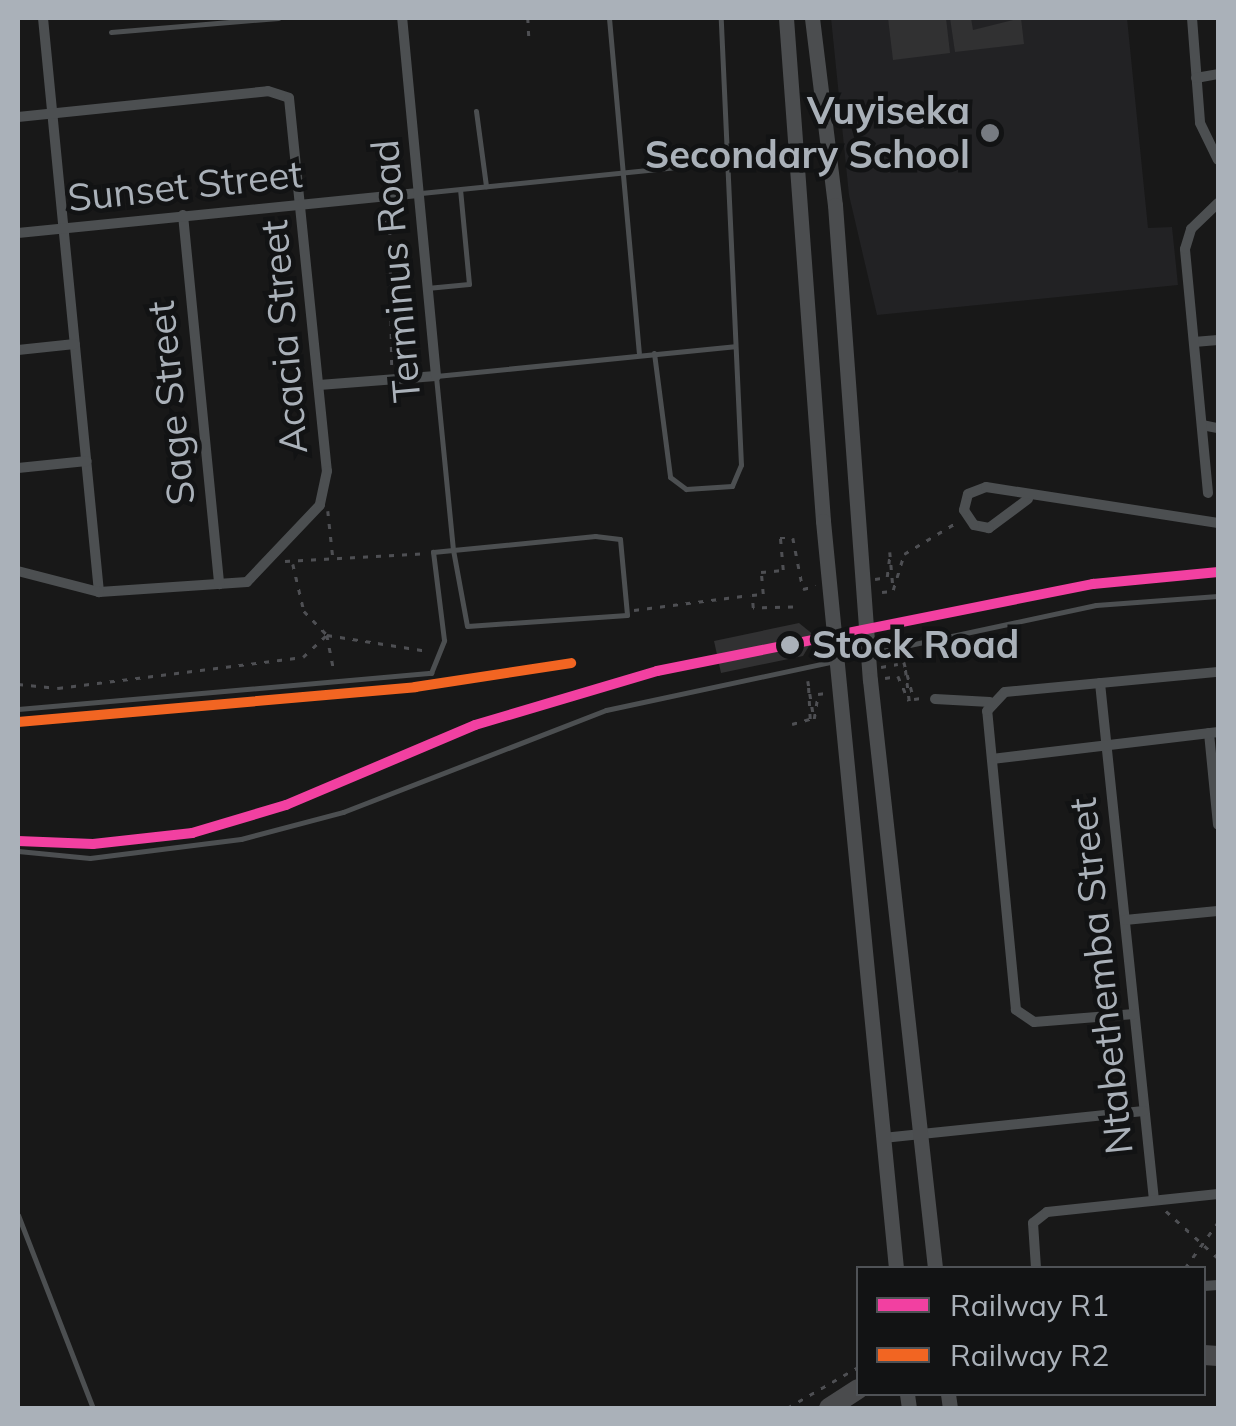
<!DOCTYPE html>
<html>
<head>
<meta charset="utf-8">
<style>
	body { margin:0 }
	#map { position:relative; width:1236px; height:1426px; overflow:hidden; background:#181818; font-family:Mulish,sans-serif }
	div>[style] { position:absolute }
	[style*='--x'] { left:calc(var(--x)*1px); top:calc(var(--y)*1px); width:calc(var(--w)*1px); rotate:calc(var(--a)*1deg) }
	.built>* { inset:0; background:#222224 }
	.building>* { inset:0; background:#313132 }
	.path>* { height:2.5px; margin-top:-1.25px; transform-origin:0; background:repeating-linear-gradient(90deg,#4e4f53 0 5px,transparent 0 13px) }
	.service>* { height:5px; margin:-2.5px; padding:0 2.5px; transform-origin:2.5px; border-radius:2.5px; background:#4c4f51 }
	.minor>* { height:10px; margin:-5px; padding:0 5px; transform-origin:5px; border-radius:5px; background:#4c4f51 }
	.secondary>* { height:15px; margin:-7.5px; padding:0 7.5px; transform-origin:7.5px; border-radius:7.5px; background:#4b4d4f }
	.motorway>* { height:20px; margin:-10px; padding:0 10px; transform-origin:10px; border-radius:10px; background:#4a4b4d }
	.rail-1>* { height:10px; margin:-5px; padding:0 5px; transform-origin:5px; border-radius:5px; background:#f240a1 }
	.rail-2>* { height:10px; margin:-5px; padding:0 5px; transform-origin:5px; border-radius:5px; background:#f26522 }
	.dots>* { width:28px; height:28px; translate:-50% -50%; box-sizing:border-box; border:5px solid #121314; border-radius:50% }
	span { translate:-50% -50%; white-space:nowrap; text-align:center; line-height:1.15; -webkit-text-stroke:9px #121314; paint-order:stroke }
	.poi-label { font-size:38px; color:#aab1b9; font-weight:700 }
	.right { translate:-100% -50%; text-align:right }
	.street-label { font-size:38px; color:#aab1b9 }
	.stop-label { font-size:38px; color:#aab1b9; font-weight:700 }
	.left { translate:0 -50%; text-align:left }
	.frame { position:absolute; inset:0; border:20px solid #aab1b9; pointer-events:none }
	.legend { position:absolute; left:856px; top:1266px; width:350px; height:130px; box-sizing:border-box; background:#121314; border:2px solid #4f5256; margin:0; padding:12px 18px; list-style:none; font-size:30px; color:#aab1b9 }
	.legend li { display:flex; align-items:center; gap:20px; height:50px }
	.legend b { width:50px; border:2px solid #4f5256 }
</style>
</head>
<body>
<div id="map">
	<div class="built">
		<div style="clip-path:polygon(831px 18px,1127px 18px,1148px 228px,1172px 227px,1178px 285px,877px 315px,849px 195px)"></div>
	</div>
	<div class="building">
		<div style="clip-path:polygon(888px 18px,946px 18px,950px 53px,893px 60px)"></div>
		<div style="clip-path:polygon(950px 18px,971px 18px,973px 30px,1021px 18px,1024px 44px,955px 52px)"></div>
		<div style="clip-path:polygon(799px 623px,815px 636px,803px 656px,721px 673px,714px 641px)"></div>
	</div>
	<div class="path">
		<div style="--x:528;--y:18;--w:18;--a:87"></div>
		<div style="--x:382;--y:208;--w:23;--a:70"></div>
		<div style="--x:390;--y:230;--w:138;--a:89.2"></div>
		<div style="--x:328;--y:511;--w:47;--a:83.9"></div>
		<div style="--x:285;--y:561;--w:141;--a:-3.2"></div>
		<div style="--x:293;--y:564;--w:48;--a:76.8"></div>
		<div style="--x:304;--y:611;--w:33;--a:46"></div>
		<div style="--x:327;--y:635;--w:36;--a:79"></div>
		<div style="--x:875;--y:579;--w:12;--a:-9"></div>
		<div style="--x:887;--y:577;--w:25;--a:-83"></div>
		<div style="--x:890;--y:552;--w:36;--a:85"></div>
		<div style="--x:893;--y:590;--w:38;--a:-73"></div>
		<div style="--x:904;--y:554;--w:58;--a:-31"></div>
		<div style="--x:882;--y:592;--w:10;--a:-6"></div>
		<div style="--x:793;--y:607;--w:40;--a:178.6"></div>
		<div style="--x:753;--y:608;--w:13;--a:-94"></div>
		<div style="--x:752;--y:595;--w:11;--a:-5"></div>
		<div style="--x:763;--y:594;--w:22;--a:-95"></div>
		<div style="--x:761;--y:572;--w:22;--a:-5"></div>
		<div style="--x:783;--y:570;--w:32;--a:-95"></div>
		<div style="--x:780;--y:538;--w:13;--a:0"></div>
		<div style="--x:793;--y:538;--w:52;--a:78.9"></div>
		<div style="--x:803;--y:589;--w:13;--a:-13"></div>
		<div style="--x:634;--y:610;--w:117;--a:-7.4"></div>
		<div style="--x:881;--y:667;--w:17;--a:-10"></div>
		<div style="--x:885;--y:678;--w:13;--a:-9"></div>
		<div style="--x:898;--y:676;--w:27;--a:66"></div>
		<div style="--x:909;--y:701;--w:39;--a:-97"></div>
		<div style="--x:904;--y:662;--w:38;--a:75"></div>
		<div style="--x:914;--y:699;--w:7;--a:-8"></div>
		<div style="--x:18;--y:684;--w:40;--a:5.7"></div>
		<div style="--x:58;--y:688;--w:247;--a:-7.2"></div>
		<div style="--x:303;--y:657;--w:33;--a:-43"></div>
		<div style="--x:327;--y:635;--w:102;--a:9"></div>
		<div style="--x:792;--y:724;--w:19;--a:-16"></div>
		<div style="--x:810;--y:719;--w:38;--a:-93"></div>
		<div style="--x:808;--y:681;--w:38;--a:81"></div>
		<div style="--x:814;--y:719;--w:25;--a:-81"></div>
		<div style="--x:818;--y:694;--w:8;--a:-7"></div>
		<div style="--x:1166;--y:1211;--w:70;--a:42.1"></div>
		<div style="--x:1185;--y:1268;--w:57;--a:-54.3"></div>
		<div style="--x:787;--y:1408;--w:82;--a:-30"></div>
	</div>
	<div class="service">
		<div style="--x:609;--y:18;--w:336;--a:84.9"></div>
		<div style="--x:111;--y:32;--w:168;--a:-4.8"></div>
		<div style="--x:476;--y:111;--w:76;--a:82.4"></div>
		<div style="--x:421;--y:193;--w:307;--a:-5.8"></div>
		<div style="--x:427;--y:288;--w:42;--a:-5.4"></div>
		<div style="--x:469;--y:284;--w:95;--a:-95.4"></div>
		<div style="--x:654;--y:353;--w:125;--a:82.6"></div>
		<div style="--x:670;--y:477;--w:20;--a:37"></div>
		<div style="--x:686;--y:489;--w:46;--a:-3.7"></div>
		<div style="--x:732;--y:486;--w:23;--a:-67"></div>
		<div style="--x:741;--y:465;--w:447;--a:-92.6"></div>
		<div style="--x:18;--y:709;--w:415;--a:-5"></div>
		<div style="--x:431;--y:673;--w:35;--a:-68"></div>
		<div style="--x:444;--y:640;--w:89;--a:-97.1"></div>
		<div style="--x:433;--y:552;--w:20;--a:-6"></div>
		<div style="--x:453;--y:550;--w:143;--a:-5.6"></div>
		<div style="--x:595;--y:536;--w:25;--a:7"></div>
		<div style="--x:620;--y:539;--w:76;--a:84.7"></div>
		<div style="--x:627;--y:615;--w:160;--a:176.1"></div>
		<div style="--x:467;--y:626;--w:77;--a:-100.4"></div>
		<div style="--x:453;--y:550;--w:175;--a:-95.6"></div>
		<div style="--x:436;--y:376;--w:300;--a:-5.7"></div>
		<div style="--x:18;--y:851;--w:72;--a:5.6"></div>
		<div style="--x:90;--y:858;--w:152;--a:-7.2"></div>
		<div style="--x:241;--y:839;--w:106;--a:-14.8"></div>
		<div style="--x:343;--y:812;--w:282;--a:-21.2"></div>
		<div style="--x:606;--y:710;--w:501;--a:-12.09"></div>
		<div style="--x:1096;--y:605;--w:122;--a:-4.2"></div>
		<div style="--x:18;--y:1215;--w:207;--a:68.8"></div>
	</div>
	<div class="minor">
		<div style="--x:43;--y:18;--w:577;--a:84.43"></div>
		<div style="--x:1192;--y:18;--w:105;--a:85.6"></div>
		<div style="--x:1200;--y:123;--w:41;--a:64.1"></div>
		<div style="--x:1196;--y:78;--w:22;--a:-10"></div>
		<div style="--x:18;--y:117;--w:251;--a:-5.9"></div>
		<div style="--x:268;--y:91;--w:22;--a:18"></div>
		<div style="--x:289;--y:98;--w:375;--a:84.2"></div>
		<div style="--x:327;--y:471;--w:35;--a:102"></div>
		<div style="--x:320;--y:505;--w:106;--a:133.5"></div>
		<div style="--x:247;--y:582;--w:148;--a:176.1"></div>
		<div style="--x:99;--y:592;--w:84;--a:-165.5"></div>
		<div style="--x:183;--y:215;--w:371;--a:84.4"></div>
		<div style="--x:18;--y:233;--w:402;--a:-5.7"></div>
		<div style="--x:1194;--y:342;--w:24;--a:-5"></div>
		<div style="--x:18;--y:350;--w:57;--a:-6"></div>
		<div style="--x:319;--y:385;--w:117;--a:-4.4"></div>
		<div style="--x:436;--y:376;--w:360;--a:-95.4"></div>
		<div style="--x:1202;--y:425;--w:16;--a:11"></div>
		<div style="--x:18;--y:468;--w:69;--a:-5.8"></div>
		<div style="--x:1208;--y:493;--w:245;--a:-95.4"></div>
		<div style="--x:1185;--y:249;--w:21;--a:-73"></div>
		<div style="--x:1191;--y:229;--w:37;--a:-44"></div>
		<div style="--x:1028;--y:499;--w:49;--a:143.4"></div>
		<div style="--x:989;--y:528;--w:15;--a:-169"></div>
		<div style="--x:974;--y:525;--w:18;--a:-124"></div>
		<div style="--x:964;--y:510;--w:16;--a:-76"></div>
		<div style="--x:968;--y:494;--w:19;--a:-21"></div>
		<div style="--x:986;--y:487;--w:235;--a:8.8"></div>
		<div style="--x:1100;--y:683;--w:520;--a:84.04"></div>
		<div style="--x:935;--y:699;--w:55;--a:3.1"></div>
		<div style="--x:1209;--y:733;--w:92;--a:84.4"></div>
		<div style="--x:992;--y:759;--w:228;--a:-6.8"></div>
		<div style="--x:1125;--y:920;--w:93;--a:-5.5"></div>
		<div style="--x:1134;--y:1014;--w:100;--a:175.4"></div>
		<div style="--x:1034;--y:1022;--w:22;--a:-146"></div>
		<div style="--x:1016;--y:1010;--w:300;--a:-95.5"></div>
		<div style="--x:987;--y:711;--w:26;--a:-47"></div>
		<div style="--x:1005;--y:692;--w:214;--a:-5.4"></div>
		<div style="--x:883;--y:1138;--w:262;--a:-5.9"></div>
		<div style="--x:1036;--y:1268;--w:45;--a:-93.8"></div>
		<div style="--x:1033;--y:1223;--w:18;--a:-38"></div>
		<div style="--x:1047;--y:1212;--w:172;--a:-6"></div>
		<div style="--x:1204;--y:1286;--w:14;--a:-4"></div>
	</div>
	<div class="secondary">
		<div style="--x:786;--y:18;--w:504;--a:85.79"></div>
		<div style="--x:823;--y:521;--w:751;--a:84.42"></div>
		<div style="--x:812;--y:18;--w:188;--a:83"></div>
		<div style="--x:835;--y:205;--w:476;--a:85.8"></div>
		<div style="--x:870;--y:680;--w:592;--a:83.69"></div>
		<div style="--x:907;--y:1394;--w:14;--a:82"></div>
		<div style="--x:948;--y:1394;--w:14;--a:82"></div>
	</div>
	<div class="motorway">
		<div style="--x:1204;--y:1355;--w:14;--a:4"></div>
		<div style="--x:829;--y:1408;--w:35;--a:-33"></div>
	</div>
	<div class="rail-1">
		<div style="--x:18;--y:841;--w:75;--a:2.3"></div>
		<div style="--x:93;--y:844;--w:100;--a:-6.3"></div>
		<div style="--x:192;--y:833;--w:98;--a:-16.6"></div>
		<div style="--x:286;--y:805;--w:205;--a:-22.9"></div>
		<div style="--x:475;--y:725;--w:190;--a:-16.5"></div>
		<div style="--x:657;--y:671;--w:445;--a:-11.3"></div>
		<div style="--x:1093;--y:584;--w:126;--a:-5.5"></div>
	</div>
	<div class="rail-2">
		<div style="--x:18;--y:722;--w:399;--a:-5"></div>
		<div style="--x:415;--y:687;--w:158;--a:-8.7"></div>
	</div>
	<div class="dots">
		<div style="left:990px;top:133px;background:#777b81"></div>
		<div style="left:790px;top:645px;background:#aab1b9"></div>
	</div>
	<div class="poi-label">
		<span class="right" style="left:970px;top:133px">Vuyiseka<br>Secondary School</span>
	</div>
	<div class="street-label">
		<span style="left:185px;top:186px;rotate:-6deg">Sunset Street</span>
		<span style="left:396px;top:271px;rotate:-95deg">Terminus Road</span>
		<span style="left:284px;top:337px;rotate:-95deg">Acacia Street</span>
		<span style="left:171px;top:403px;rotate:-96deg">Sage Street</span>
		<span style="left:1101px;top:976px;rotate:-96deg">Ntabethemba Street</span>
	</div>
	<div class="stop-label">
		<span class="left" style="left:812px;top:645px">Stock Road</span>
	</div>
	<div class="frame"></div>
	<ul class="legend">
	<li><b style="height:12px;background:#f240a1"></b>Railway R1</li>
	<li><b style="height:12px;background:#f26522"></b>Railway R2</li>
	</ul>
</div>
</body>
</html>
